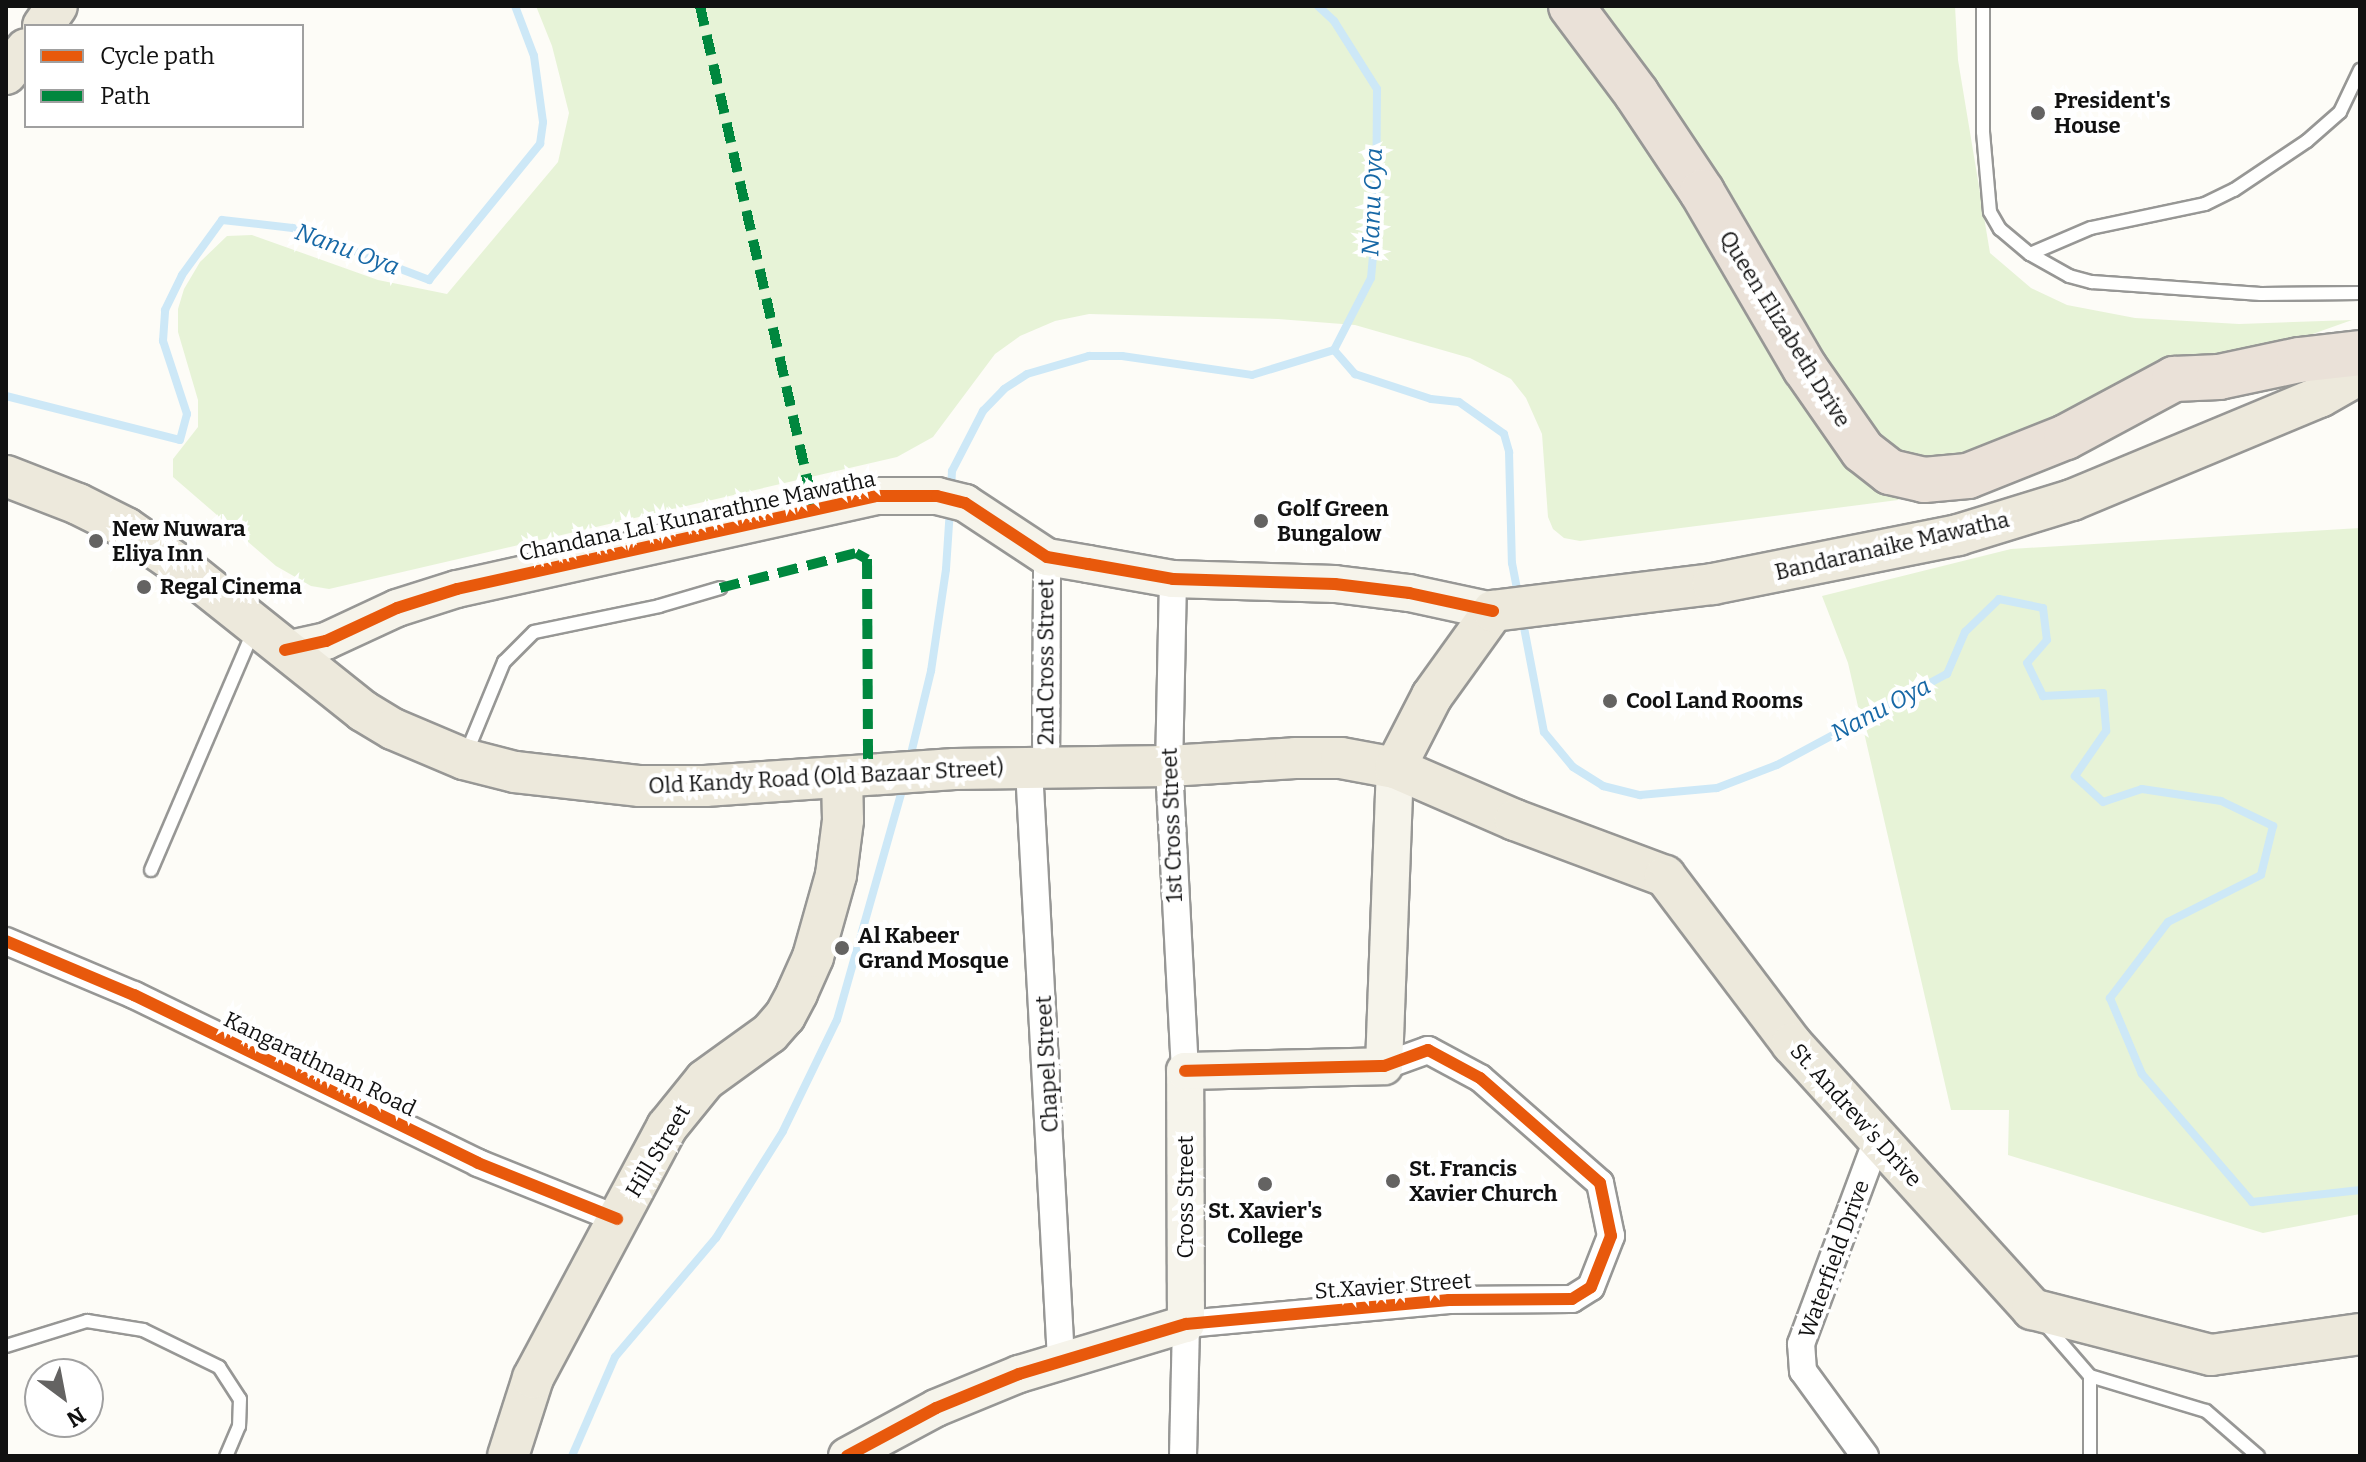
<!DOCTYPE html>
<html>
<head>
<meta charset="utf-8">
<style>
	body { margin:0 }
	#map { position:relative; width:2366px; height:1462px; overflow:hidden; background:#fdfcf7; font-family:Bitter,serif }
	div>[style] { position:absolute }
	[style*='--x'] { left:calc(var(--x)*1px); top:calc(var(--y)*1px); width:calc(var(--w)*1px); rotate:calc(var(--a)*1deg) }
	.green>* { inset:0; background:#e7f3d7 }
	.stream>* { height:8px; margin:-4px; padding:0 4px; transform-origin:4px; border-radius:4px; background:#cde8f7 }
	.roads { filter:drop-shadow(2px 0 #979795) drop-shadow(-2px 0 #979795) drop-shadow(0 2px #979795) drop-shadow(0 -2px #979795) }
	.lane>* { height:12px; margin:-6px; padding:0 6px; transform-origin:6px; border-radius:6px; background:#fffffe }
	.street>* { height:26px; margin:-13px; padding:0 13px; transform-origin:13px; border-radius:13px; background:#fffffe }
	.secondary>* { height:36px; margin:-18px; padding:0 18px; transform-origin:18px; border-radius:18px; background:#f6f4eb }
	.primary>* { height:40px; margin:-20px; padding:0 20px; transform-origin:20px; border-radius:20px; background:#ede9dc }
	.highway>* { height:44px; margin:-22px; padding:0 22px; transform-origin:22px; border-radius:22px; background:#eae1d8 }
	.quiet>* { height:10px; margin-top:-5px; transform-origin:0; background:repeating-linear-gradient(90deg,#00873e 0 20px,transparent 0 30px) }
	.cycleway>* { height:12px; margin:-6px; padding:0 6px; transform-origin:6px; border-radius:6px; background:#e8590c }
	.dots>* { width:22px; height:22px; translate:-50% -50%; box-sizing:border-box; border:4px solid #fff; border-radius:50% }
	span { translate:-50% -50%; white-space:nowrap; text-align:center; line-height:1.15; -webkit-text-stroke:8px #fff; paint-order:stroke }
	.poi-label { font-size:22px; color:#111; font-weight:700 }
	.left { translate:0 -50%; text-align:left }
	.street-label { font-size:22px; color:#111 }
	.water-label { font-size:24px; color:#1768a6; font-style:italic }
	.frame { position:absolute; inset:0; border:8px solid #111; pointer-events:none }
	.legend { position:absolute; left:24px; top:24px; width:280px; height:104px; box-sizing:border-box; background:#fff; border:2px solid #a0a0a0; margin:0; padding:10px 14px; list-style:none; font-size:24px; color:#111 }
	.legend li { display:flex; align-items:center; gap:16px; height:40px }
	.legend b { width:40px; border:2px solid #a0a0a0 }
	.north { position:absolute; left:24px; top:1358px; width:80px; height:80px; box-sizing:border-box; background:#fff; border:2px solid #a0a0a0; border-radius:50%; rotate:148deg; font-size:22px; font-weight:700; line-height:32px; text-align:center; color:#111 }
	.north::after { content:''; display:block; margin:auto; width:28px; height:36px; background:#646362; clip-path:polygon(50% 0,100% 100%,50% 72%,0 100%) }
</style>
</head>
<body>
<div id="map">
	<div class="green">
		<div style="clip-path:polygon(536px 6px,1955px 6px,1958px 60px,1990px 253px,2031px 288px,2067px 305px,2135px 318px,2239px 324px,2352px 320px,2005px 444px,1931px 464px,1898px 500px,1580px 541px,1564px 538px,1553px 529px,1548px 517px,1542px 434px,1526px 398px,1511px 379px,1470px 358px,1355px 325px,1278px 319px,1089px 314px,1055px 321px,1020px 336px,995px 354px,933px 437px,897px 457px,329px 589px,311px 586px,276px 566px,173px 477px,173px 459px,198px 427px,198px 400px,178px 332px,178px 309px,184px 289px,200px 262px,227px 236px,252px 235px,378px 280px,447px 294px,558px 162px,569px 113px,552px 46px)"></div>
		<div style="clip-path:polygon(2360px 528px,2360px 1214px,2263px 1233px,2008px 1155px,2009px 1110px,1951px 1110px,1848px 663px,1822px 596px,2011px 549px)"></div>
	</div>
	<div class="stream">
		<div style="--x:1318;--y:6;--w:22;--a:43"></div>
		<div style="--x:1334;--y:21;--w:80;--a:57.7"></div>
		<div style="--x:1377;--y:89;--w:133;--a:90.4"></div>
		<div style="--x:1376;--y:222;--w:56;--a:95.1"></div>
		<div style="--x:1371;--y:278;--w:81;--a:117.2"></div>
		<div style="--x:1334;--y:350;--w:32;--a:49"></div>
		<div style="--x:1355;--y:374;--w:80;--a:18.2"></div>
		<div style="--x:1431;--y:399;--w:28;--a:6"></div>
		<div style="--x:1459;--y:402;--w:55;--a:35.4"></div>
		<div style="--x:1504;--y:434;--w:19;--a:74"></div>
		<div style="--x:1509;--y:452;--w:111;--a:88.5"></div>
		<div style="--x:1512;--y:563;--w:33;--a:79"></div>
		<div style="--x:6;--y:396;--w:179;--a:14.2"></div>
		<div style="--x:180;--y:440;--w:27;--a:-75"></div>
		<div style="--x:187;--y:414;--w:77;--a:-108.2"></div>
		<div style="--x:163;--y:341;--w:31;--a:-86"></div>
		<div style="--x:165;--y:310;--w:39;--a:-64"></div>
		<div style="--x:182;--y:275;--w:68;--a:-54"></div>
		<div style="--x:222;--y:220;--w:71;--a:6.4"></div>
		<div style="--x:293;--y:228;--w:146;--a:20.9"></div>
		<div style="--x:429;--y:280;--w:176;--a:-50.8"></div>
		<div style="--x:540;--y:144;--w:22;--a:-82"></div>
		<div style="--x:543;--y:122;--w:67;--a:-97.8"></div>
		<div style="--x:534;--y:56;--w:53;--a:-110.8"></div>
		<div style="--x:951;--y:490;--w:19;--a:-87"></div>
		<div style="--x:952;--y:471;--w:68;--a:-62.7"></div>
		<div style="--x:983;--y:411;--w:30;--a:-46"></div>
		<div style="--x:1004;--y:389;--w:27;--a:-33"></div>
		<div style="--x:1027;--y:374;--w:65;--a:-16.2"></div>
		<div style="--x:1089;--y:356;--w:33;--a:0"></div>
		<div style="--x:1122;--y:356;--w:131;--a:8.3"></div>
		<div style="--x:1252;--y:375;--w:86;--a:-17"></div>
		<div style="--x:1522;--y:617;--w:117;--a:79.2"></div>
		<div style="--x:1544;--y:732;--w:45;--a:50.4"></div>
		<div style="--x:1573;--y:767;--w:36;--a:32"></div>
		<div style="--x:1603;--y:786;--w:38;--a:14"></div>
		<div style="--x:1640;--y:795;--w:77;--a:-5.2"></div>
		<div style="--x:1717;--y:788;--w:64;--a:-21"></div>
		<div style="--x:1777;--y:765;--w:193;--a:-28.2"></div>
		<div style="--x:1947;--y:674;--w:46;--a:-66.8"></div>
		<div style="--x:1965;--y:632;--w:47;--a:-44.1"></div>
		<div style="--x:1999;--y:599;--w:45;--a:11.6"></div>
		<div style="--x:2043;--y:608;--w:32;--a:83"></div>
		<div style="--x:2047;--y:640;--w:30;--a:131"></div>
		<div style="--x:2027;--y:663;--w:37;--a:64"></div>
		<div style="--x:2043;--y:696;--w:60;--a:-2.9"></div>
		<div style="--x:2103;--y:693;--w:38;--a:85"></div>
		<div style="--x:2106;--y:731;--w:55;--a:124.6"></div>
		<div style="--x:2075;--y:776;--w:38;--a:43"></div>
		<div style="--x:2103;--y:802;--w:41;--a:-18.4"></div>
		<div style="--x:2142;--y:789;--w:80;--a:8.6"></div>
		<div style="--x:2221;--y:801;--w:58;--a:25.7"></div>
		<div style="--x:2273;--y:826;--w:50;--a:103.8"></div>
		<div style="--x:2261;--y:875;--w:104;--a:153.2"></div>
		<div style="--x:2168;--y:922;--w:96;--a:127.3"></div>
		<div style="--x:2110;--y:998;--w:82;--a:67.2"></div>
		<div style="--x:2142;--y:1074;--w:169;--a:49.3"></div>
		<div style="--x:2252;--y:1202;--w:109;--a:-6.3"></div>
		<div style="--x:909;--y:762;--w:94;--a:-76.4"></div>
		<div style="--x:931;--y:671;--w:103;--a:-81.6"></div>
		<div style="--x:946;--y:569;--w:61;--a:-86.2"></div>
		<div style="--x:572;--y:1456;--w:108;--a:-66.5"></div>
		<div style="--x:615;--y:1357;--w:156;--a:-49.7"></div>
		<div style="--x:716;--y:1238;--w:126;--a:-57.9"></div>
		<div style="--x:783;--y:1131;--w:123;--a:-64.1"></div>
		<div style="--x:837;--y:1020;--w:246;--a:-74.2"></div>
	</div>
	<div class="roads">
		<div class="lane">
			<div style="--x:1983;--y:6;--w:126;--a:90"></div>
			<div style="--x:1983;--y:132;--w:80;--a:85"></div>
			<div style="--x:1990;--y:212;--w:20;--a:60"></div>
			<div style="--x:2000;--y:229;--w:39;--a:40"></div>
			<div style="--x:2030;--y:254;--w:45;--a:29.4"></div>
			<div style="--x:2069;--y:276;--w:24;--a:15"></div>
			<div style="--x:2092;--y:282;--w:169;--a:4.1"></div>
			<div style="--x:2261;--y:294;--w:99;--a:-0.6"></div>
			<div style="--x:2030;--y:254;--w:66;--a:-23.1"></div>
			<div style="--x:2091;--y:228;--w:116;--a:-11.9"></div>
			<div style="--x:2205;--y:204;--w:32;--a:-26"></div>
			<div style="--x:2234;--y:190;--w:88;--a:-33.9"></div>
			<div style="--x:2307;--y:141;--w:44;--a:-41.3"></div>
			<div style="--x:2340;--y:112;--w:47;--a:-64.5"></div>
			<div style="--x:466;--y:754;--w:100;--a:-67.6"></div>
			<div style="--x:504;--y:662;--w:42;--a:-45"></div>
			<div style="--x:534;--y:632;--w:128;--a:-11.7"></div>
			<div style="--x:659;--y:606;--w:64;--a:-16.4"></div>
			<div style="--x:151;--y:870;--w:261;--a:-66.8"></div>
			<div style="--x:2044;--y:1323;--w:70;--a:49"></div>
			<div style="--x:2090;--y:1376;--w:121;--a:16.8"></div>
			<div style="--x:2206;--y:1411;--w:69;--a:40.9"></div>
			<div style="--x:6;--y:1346;--w:85;--a:-17.2"></div>
			<div style="--x:87;--y:1321;--w:57;--a:9.1"></div>
			<div style="--x:143;--y:1330;--w:85;--a:26"></div>
			<div style="--x:219;--y:1367;--w:38;--a:57"></div>
			<div style="--x:240;--y:1399;--w:27;--a:92"></div>
			<div style="--x:239;--y:1426;--w:33;--a:113"></div>
			<div style="--x:2090;--y:1456;--w:80;--a:-90"></div>
		</div>
		<div class="street">
			<div style="--x:1173;--y:579;--w:187;--a:91.2"></div>
			<div style="--x:1169;--y:766;--w:305;--a:87"></div>
			<div style="--x:1046;--y:768;--w:211;--a:-89.7"></div>
			<div style="--x:1029;--y:769;--w:591;--a:86.9"></div>
			<div style="--x:6;--y:941;--w:139;--a:22.9"></div>
			<div style="--x:134;--y:995;--w:383;--a:26"></div>
			<div style="--x:478;--y:1163;--w:150;--a:21.9"></div>
			<div style="--x:1183;--y:1456;--w:132;--a:-88.7"></div>
			<div style="--x:1186;--y:1324;--w:264;--a:-5.2"></div>
			<div style="--x:1449;--y:1300;--w:123;--a:-0.5"></div>
			<div style="--x:1572;--y:1299;--w:22;--a:-32"></div>
			<div style="--x:1591;--y:1287;--w:55;--a:-68.6"></div>
			<div style="--x:1611;--y:1236;--w:54;--a:-101.7"></div>
			<div style="--x:1600;--y:1183;--w:159;--a:-138.8"></div>
			<div style="--x:1480;--y:1078;--w:59;--a:-151.7"></div>
			<div style="--x:1428;--y:1050;--w:47;--a:160"></div>
			<div style="--x:1865;--y:1456;--w:105;--a:-126.1"></div>
			<div style="--x:1803;--y:1371;--w:27;--a:-94"></div>
			<div style="--x:1801;--y:1344;--w:218;--a:-69.6"></div>
		</div>
		<div class="secondary">
			<div style="--x:285;--y:650;--w:42;--a:-12.4"></div>
			<div style="--x:326;--y:641;--w:78;--a:-24.9"></div>
			<div style="--x:397;--y:608;--w:63;--a:-17.6"></div>
			<div style="--x:457;--y:589;--w:428;--a:-12.5"></div>
			<div style="--x:875;--y:496;--w:62;--a:0"></div>
			<div style="--x:937;--y:496;--w:29;--a:14"></div>
			<div style="--x:965;--y:503;--w:98;--a:33.4"></div>
			<div style="--x:1047;--y:557;--w:42;--a:9.7"></div>
			<div style="--x:1088;--y:564;--w:86;--a:10"></div>
			<div style="--x:1173;--y:579;--w:162;--a:1.8"></div>
			<div style="--x:1335;--y:584;--w:75;--a:6.9"></div>
			<div style="--x:1409;--y:593;--w:86;--a:12.1"></div>
			<div style="--x:847;--y:1456;--w:101;--a:-28.3"></div>
			<div style="--x:936;--y:1408;--w:90;--a:-22.3"></div>
			<div style="--x:1019;--y:1374;--w:174;--a:-16.7"></div>
			<div style="--x:1186;--y:1324;--w:253;--a:-90.2"></div>
			<div style="--x:1185;--y:1071;--w:199;--a:-1.4"></div>
			<div style="--x:1384;--y:1066;--w:298;--a:-87.9"></div>
		</div>
		<div class="primary">
			<div style="--x:43;--y:26;--w:24;--a:-55"></div>
			<div style="--x:6;--y:74;--w:32;--a:-51"></div>
			<div style="--x:6;--y:476;--w:77;--a:21.3"></div>
			<div style="--x:78;--y:504;--w:54;--a:26.6"></div>
			<div style="--x:126;--y:528;--w:72;--a:34.8"></div>
			<div style="--x:185;--y:569;--w:228;--a:38.6"></div>
			<div style="--x:363;--y:711;--w:35;--a:31"></div>
			<div style="--x:393;--y:729;--w:77;--a:22.9"></div>
			<div style="--x:464;--y:759;--w:53;--a:14.3"></div>
			<div style="--x:515;--y:772;--w:126;--a:6.4"></div>
			<div style="--x:640;--y:786;--w:65;--a:0"></div>
			<div style="--x:705;--y:786;--w:250;--a:-3.9"></div>
			<div style="--x:954;--y:769;--w:215;--a:-0.8"></div>
			<div style="--x:1169;--y:766;--w:126;--a:-3.6"></div>
			<div style="--x:1295;--y:758;--w:46;--a:0"></div>
			<div style="--x:1341;--y:758;--w:55;--a:10.5"></div>
			<div style="--x:1395;--y:768;--w:131;--a:23.4"></div>
			<div style="--x:1515;--y:820;--w:160;--a:20.5"></div>
			<div style="--x:1665;--y:876;--w:211;--a:52.9"></div>
			<div style="--x:1792;--y:1044;--w:358;--a:47.8"></div>
			<div style="--x:2032;--y:1309;--w:185;--a:14.4"></div>
			<div style="--x:2211;--y:1355;--w:150;--a:-8"></div>
			<div style="--x:1395;--y:768;--w:81;--a:-62.8"></div>
			<div style="--x:1432;--y:696;--w:105;--a:-54.3"></div>
			<div style="--x:1493;--y:611;--w:222;--a:-7"></div>
			<div style="--x:1713;--y:584;--w:250;--a:-11.3"></div>
			<div style="--x:1958;--y:535;--w:119;--a:-17.1"></div>
			<div style="--x:2072;--y:500;--w:269;--a:-22.6"></div>
			<div style="--x:2320;--y:397;--w:46;--a:-29.9"></div>
			<div style="--x:508;--y:1456;--w:82;--a:-72.2"></div>
			<div style="--x:533;--y:1378;--w:285;--a:-61.9"></div>
			<div style="--x:667;--y:1127;--w:60;--a:-51"></div>
			<div style="--x:705;--y:1080;--w:80;--a:-35.9"></div>
			<div style="--x:770;--y:1033;--w:23;--a:-49"></div>
			<div style="--x:785;--y:1016;--w:26;--a:-62"></div>
			<div style="--x:797;--y:993;--w:39;--a:-66"></div>
			<div style="--x:813;--y:957;--w:85;--a:-74.3"></div>
			<div style="--x:836;--y:875;--w:55;--a:-82.7"></div>
			<div style="--x:843;--y:820;--w:43;--a:-91.3"></div>
		</div>
		<div class="highway">
			<div style="--x:1571;--y:6;--w:109;--a:53.2"></div>
			<div style="--x:1636;--y:93;--w:119;--a:56.3"></div>
			<div style="--x:1702;--y:192;--w:204;--a:59.7"></div>
			<div style="--x:1805;--y:368;--w:101;--a:55.1"></div>
			<div style="--x:1863;--y:451;--w:34;--a:38"></div>
			<div style="--x:1890;--y:472;--w:35;--a:13"></div>
			<div style="--x:1924;--y:480;--w:44;--a:-5.2"></div>
			<div style="--x:1968;--y:476;--w:105;--a:-21.7"></div>
			<div style="--x:2066;--y:437;--w:123;--a:-28.2"></div>
			<div style="--x:2174;--y:379;--w:45;--a:-2.5"></div>
			<div style="--x:2219;--y:377;--w:82;--a:-12"></div>
			<div style="--x:2299;--y:360;--w:61;--a:-6.5"></div>
		</div>
	</div>
	<div class="quiet">
		<div style="--x:700;--y:6;--w:516;--a:77.23"></div>
		<div style="--x:720;--y:588;--w:140;--a:-14.4"></div>
		<div style="--x:856;--y:553;--w:13;--a:29"></div>
		<div style="--x:867;--y:559;--w:216;--a:89.7"></div>
	</div>
	<div class="cycleway">
		<div style="--x:285;--y:650;--w:42;--a:-12.4"></div>
		<div style="--x:326;--y:641;--w:78;--a:-24.9"></div>
		<div style="--x:397;--y:608;--w:63;--a:-17.6"></div>
		<div style="--x:457;--y:589;--w:428;--a:-12.5"></div>
		<div style="--x:875;--y:496;--w:62;--a:0"></div>
		<div style="--x:937;--y:496;--w:29;--a:14"></div>
		<div style="--x:965;--y:503;--w:98;--a:33.4"></div>
		<div style="--x:1047;--y:557;--w:42;--a:9.7"></div>
		<div style="--x:1088;--y:564;--w:86;--a:10"></div>
		<div style="--x:1173;--y:579;--w:162;--a:1.8"></div>
		<div style="--x:1335;--y:584;--w:75;--a:6.9"></div>
		<div style="--x:1409;--y:593;--w:86;--a:12.1"></div>
		<div style="--x:6;--y:941;--w:139;--a:22.9"></div>
		<div style="--x:134;--y:995;--w:383;--a:26"></div>
		<div style="--x:478;--y:1163;--w:150;--a:21.9"></div>
		<div style="--x:847;--y:1456;--w:101;--a:-28.3"></div>
		<div style="--x:936;--y:1408;--w:90;--a:-22.3"></div>
		<div style="--x:1019;--y:1374;--w:174;--a:-16.7"></div>
		<div style="--x:1186;--y:1324;--w:264;--a:-5.2"></div>
		<div style="--x:1449;--y:1300;--w:123;--a:-0.5"></div>
		<div style="--x:1572;--y:1299;--w:22;--a:-32"></div>
		<div style="--x:1591;--y:1287;--w:55;--a:-68.6"></div>
		<div style="--x:1611;--y:1236;--w:54;--a:-101.7"></div>
		<div style="--x:1600;--y:1183;--w:159;--a:-138.8"></div>
		<div style="--x:1480;--y:1078;--w:59;--a:-151.7"></div>
		<div style="--x:1428;--y:1050;--w:47;--a:160"></div>
		<div style="--x:1384;--y:1066;--w:199;--a:178.6"></div>
	</div>
	<div class="dots">
		<div style="left:2038px;top:113px;background:#646362"></div>
		<div style="left:1261px;top:521px;background:#646362"></div>
		<div style="left:96px;top:541px;background:#646362"></div>
		<div style="left:144px;top:587px;background:#646362"></div>
		<div style="left:1610px;top:701px;background:#646362"></div>
		<div style="left:842px;top:948px;background:#646362"></div>
		<div style="left:1393px;top:1181px;background:#646362"></div>
		<div style="left:1265px;top:1184px;background:#646362"></div>
	</div>
	<div class="poi-label">
		<span class="left" style="left:2054px;top:113px">President's<br>House</span>
		<span class="left" style="left:1277px;top:521px">Golf Green<br>Bungalow</span>
		<span class="left" style="left:112px;top:541px">New Nuwara<br>Eliya Inn</span>
		<span class="left" style="left:160px;top:587px">Regal Cinema</span>
		<span class="left" style="left:1626px;top:701px">Cool Land Rooms</span>
		<span class="left" style="left:858px;top:948px">Al Kabeer<br>Grand Mosque</span>
		<span class="left" style="left:1409px;top:1181px">St. Francis<br>Xavier Church</span>
		<span style="left:1265px;top:1223px">St. Xavier's<br>College</span>
	</div>
	<div class="street-label">
		<span style="left:1785px;top:329px;rotate:58deg">Queen Elizabeth Drive</span>
		<span style="left:697px;top:516px;rotate:-12deg">Chandana Lal Kunarathne Mawatha</span>
		<span style="left:1892px;top:546px;rotate:-13deg">Bandaranaike Mawatha</span>
		<span style="left:1046px;top:662px;rotate:-90deg">2nd Cross Street</span>
		<span style="left:826px;top:777px;rotate:-3deg">Old Kandy Road (Old Bazaar Street)</span>
		<span style="left:1172px;top:825px;rotate:-92deg">1st Cross Street</span>
		<span style="left:320px;top:1064px;rotate:26deg">Kangarathnam Road</span>
		<span style="left:1047px;top:1064px;rotate:-93deg">Chapel Street</span>
		<span style="left:1856px;top:1115px;rotate:48deg">St. Andrew's Drive</span>
		<span style="left:658px;top:1151px;rotate:-59deg">Hill Street</span>
		<span style="left:1186px;top:1197px;rotate:-90deg">Cross Street</span>
		<span style="left:1834px;top:1259px;rotate:-70deg">Waterfield Drive</span>
		<span style="left:1393px;top:1286px;rotate:-4deg">St.Xavier Street</span>
	</div>
	<div class="water-label">
		<span style="left:1373px;top:202px;rotate:-88deg">Nanu Oya</span>
		<span style="left:347px;top:250px;rotate:20deg">Nanu Oya</span>
		<span style="left:1881px;top:710px;rotate:-28deg">Nanu Oya</span>
	</div>
	<div class="frame"></div>
	<ul class="legend">
	<li><b style="height:10px;background:#e8590c"></b>Cycle path</li>
	<li><b style="height:10px;background:#00873e"></b>Path</li>
	</ul>
	<div class="north">N</div>
</div>
</body>
</html>
